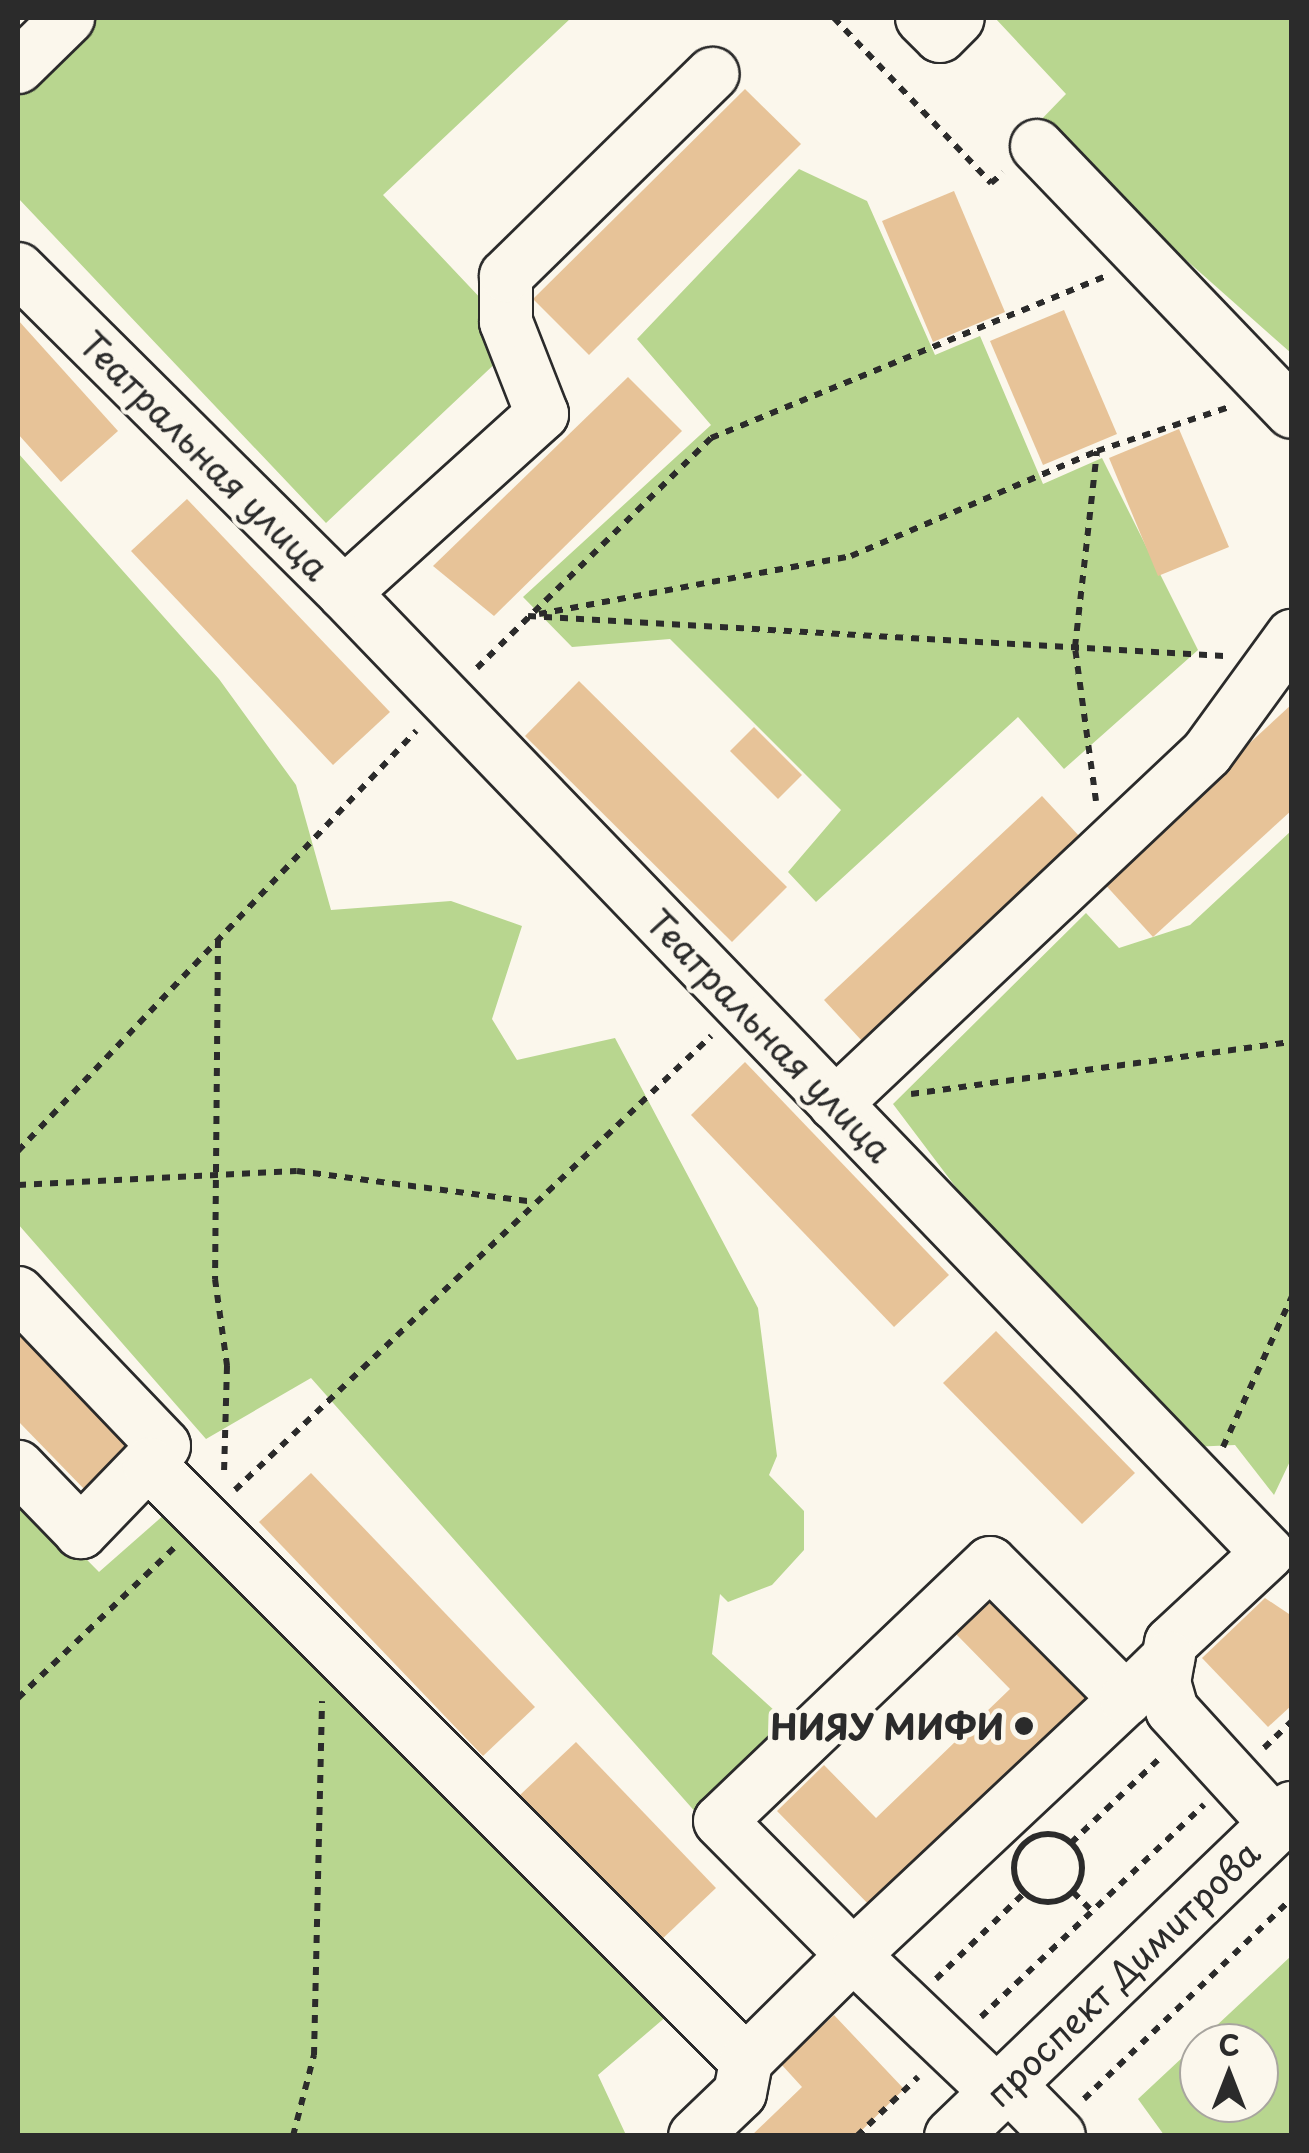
<!DOCTYPE html>
<html>
<head>
<meta charset="utf-8">
<style>
	body { margin:0 }
	#map { position:relative; width:1309px; height:2153px; overflow:hidden; background:#fbf7ec; font-family:"Playpen Sans",sans-serif }
	div>[style] { position:absolute }
	[style*='--x'] { left:calc(var(--x)*1px); top:calc(var(--y)*1px); width:calc(var(--w)*1px); rotate:calc(var(--a)*1deg) }
	.green>* { inset:0; background:#b8d68f }
	.building>* { inset:0; background:#e7c398 }
	.path>* { height:6px; margin-top:-3px; transform-origin:0; background:repeating-linear-gradient(90deg,#2b2b2b 0 8px,transparent 0 16px) }
	.path>.ring { margin:-3px; padding:0; box-sizing:content-box; background:none; border:6px solid #2b2b2b; border-radius:50% }
	.roads { filter:drop-shadow(2px 0 #2b2b2b) drop-shadow(-2px 0 #2b2b2b) drop-shadow(0 2px #2b2b2b) drop-shadow(0 -2px #2b2b2b) }
	.minor>* { height:52px; margin:-26px; padding:0 26px; transform-origin:26px; border-radius:26px; background:#fbf7ec }
	.major>* { height:55px; margin:-27.5px; padding:0 27.5px; transform-origin:27.5px; border-radius:27.5px; background:#fbf7ec }
	.dots>* { width:28px; height:28px; translate:-50% -50%; box-sizing:border-box; border:5px solid #fbf7ec; border-radius:50% }
	span { translate:-50% -50%; white-space:nowrap; text-align:center; line-height:1.15; -webkit-text-stroke:9px #fbf7ec; paint-order:stroke }
	.street-label { font-size:35px; color:#2b2b2b }
	.poi-label { font-size:35px; color:#2b2b2b; font-weight:700 }
	.right { translate:-100% -50%; text-align:right }
	.frame { position:absolute; inset:0; border:20px solid #2b2b2b; pointer-events:none }
	.north { position:absolute; left:1179px; top:2023px; width:100px; height:100px; box-sizing:border-box; background:#fbf7ec; border:2px solid #a8a59f; border-radius:50%; rotate:0deg; font-size:28px; font-weight:700; line-height:40px; text-align:center; color:#2b2b2b }
	.north::after { content:''; display:block; margin:auto; width:35px; height:45px; background:#2b2b2b; clip-path:polygon(50% 0,100% 100%,50% 72%,0 100%) }
</style>
</head>
<body>
<div id="map">
	<div class="green">
		<div style="clip-path:polygon(86px 18px,571px 18px,383px 195px,520px 340px,326px 523px,18px 198px,18px 83px)"></div>
		<div style="clip-path:polygon(995px 18px,1291px 18px,1291px 353px,1035px 126px,1066px 94px)"></div>
		<div style="clip-path:polygon(799px 169px,867px 201px,935px 355px,980px 336px,1043px 484px,1102px 458px,1198px 650px,1064px 769px,1018px 717px,816px 902px,788px 872px,841px 810px,670px 639px,572px 647px,523px 597px,711px 425px,637px 339px)"></div>
		<div style="clip-path:polygon(18px 453px,219px 679px,296px 785px,331px 910px,451px 901px,522px 926px,492px 1019px,517px 1060px,615px 1038px,758px 1308px,777px 1456px,769px 1475px,804px 1511px,804px 1550px,772px 1585px,728px 1602px,720px 1594px,712px 1654px,797px 1731px,698px 1815px,311px 1378px,206px 1439px,18px 1224px)"></div>
		<div style="clip-path:polygon(1291px 831px,1292px 1457px,1274px 1495px,1235px 1445px,1192px 1447px,973px 1210px,893px 1104px,1086px 913px,1119px 948px,1190px 925px)"></div>
		<div style="clip-path:polygon(18px 1490px,99px 1572px,165px 1514px,668px 2015px,598px 2075px,626px 2135px,18px 2135px)"></div>
		<div style="clip-path:polygon(evenodd,1291px 1956px,1291px 2135px,1164px 2135px,1138px 2099px,1291px 1956px,1259px 2043px,1259px 2103px,1199px 2103px,1199px 2043px,1259px 2043px)"></div>
	</div>
	<div class="building">
		<div style="clip-path:polygon(745px 89px,801px 144px,589px 355px,533px 299px)"></div>
		<div style="clip-path:polygon(954px 191px,1005px 312px,933px 342px,882px 221px)"></div>
		<div style="clip-path:polygon(1064px 310px,1117px 434px,1043px 465px,990px 341px)"></div>
		<div style="clip-path:polygon(18px 320px,118px 431px,61px 482px,18px 434px)"></div>
		<div style="clip-path:polygon(628px 377px,682px 431px,494px 616px,433px 566px)"></div>
		<div style="clip-path:polygon(1179px 429px,1229px 547px,1158px 576px,1109px 458px)"></div>
		<div style="clip-path:polygon(187px 499px,390px 712px,333px 765px,131px 551px)"></div>
		<div style="clip-path:polygon(579px 681px,787px 887px,732px 942px,525px 736px)"></div>
		<div style="clip-path:polygon(1292px 704px,1292px 810px,1153px 937px,1101px 880px)"></div>
		<div style="clip-path:polygon(754px 727px,802px 775px,778px 799px,730px 751px)"></div>
		<div style="clip-path:polygon(1042px 796px,1093px 851px,875px 1055px,824px 1000px)"></div>
		<div style="clip-path:polygon(745px 1062px,949px 1275px,894px 1327px,691px 1115px)"></div>
		<div style="clip-path:polygon(18px 1317px,138px 1440px,86px 1491px,18px 1421px)"></div>
		<div style="clip-path:polygon(996px 1331px,1135px 1473px,1082px 1524px,943px 1383px)"></div>
		<div style="clip-path:polygon(311px 1473px,535px 1707px,483px 1756px,259px 1522px)"></div>
		<div style="clip-path:polygon(1002px 1589px,1106px 1697px,880px 1916px,777px 1811px,824px 1765px,876px 1818px,1010px 1689px,956px 1634px)"></div>
		<div style="clip-path:polygon(1265px 1598px,1292px 1616px,1292px 1705px,1268px 1727px,1202px 1658px)"></div>
		<div style="clip-path:polygon(576px 1742px,716px 1888px,660px 1941px,520px 1795px)"></div>
		<div style="clip-path:polygon(834px 2015px,904px 2089px,856px 2136px,751px 2136px,802px 2087px,781px 2064px)"></div>
	</div>
	<div class="path">
		<div style="--x:834;--y:18;--w:228;--a:46.4"></div>
		<div style="--x:991;--y:183;--w:16;--a:-40"></div>
		<div style="--x:539;--y:614;--w:317;--a:-10.5"></div>
		<div style="--x:851;--y:556;--w:267;--a:-23.1"></div>
		<div style="--x:528;--y:616;--w:697;--a:3.29"></div>
		<div style="--x:477;--y:668;--w:328;--a:-44.5"></div>
		<div style="--x:711;--y:438;--w:425;--a:-22.3"></div>
		<div style="--x:1096;--y:801;--w:155;--a:-97.8"></div>
		<div style="--x:1075;--y:647;--w:197;--a:-83.6"></div>
		<div style="--x:1097;--y:451;--w:139;--a:-18.4"></div>
		<div style="--x:218;--y:940;--w:339;--a:90.5"></div>
		<div style="--x:215;--y:1279;--w:88;--a:82.1"></div>
		<div style="--x:227;--y:1366;--w:110;--a:91.6"></div>
		<div style="--x:911;--y:1094;--w:385;--a:-7.8"></div>
		<div style="--x:18;--y:1151;--w:579;--a:-46.54"></div>
		<div style="--x:18;--y:1185;--w:279;--a:-2.9"></div>
		<div style="--x:297;--y:1171;--w:240;--a:7.4"></div>
		<div style="--x:1223;--y:1447;--w:166;--a:-65.4"></div>
		<div style="--x:235;--y:1490;--w:658;--a:-43.64"></div>
		<div style="--x:18;--y:1698;--w:218;--a:-43.9"></div>
		<div style="--x:1264;--y:1748;--w:39;--a:-44"></div>
		<div class="ring" style="left:1014px;top:1834px;width:62px;height:62px"></div>
		<div style="--x:1071;--y:1843;--w:124;--a:-43.7"></div>
		<div style="--x:1073;--y:1892;--w:27;--a:45"></div>
		<div style="--x:936;--y:1979;--w:123;--a:-44.3"></div>
		<div style="--x:981;--y:2017;--w:308;--a:-43.6"></div>
		<div style="--x:1084;--y:2099;--w:289;--a:-44"></div>
		<div style="--x:293;--y:2136;--w:84;--a:-75.5"></div>
		<div style="--x:314;--y:2055;--w:354;--a:-88.7"></div>
		<div style="--x:857;--y:2136;--w:85;--a:-44"></div>
	</div>
	<div class="roads">
		<div class="minor">
			<div style="--x:922;--y:18;--w:25;--a:45"></div>
			<div style="--x:940;--y:36;--w:25;--a:-45"></div>
			<div style="--x:18;--y:67;--w:70;--a:-44.4"></div>
			<div style="--x:1037;--y:146;--w:368;--a:46.2"></div>
			<div style="--x:18;--y:269;--w:460;--a:44.8"></div>
			<div style="--x:344;--y:593;--w:1332;--a:46.09"></div>
			<div style="--x:1268;--y:1553;--w:132;--a:137.1"></div>
			<div style="--x:1171;--y:1643;--w:40;--a:100"></div>
			<div style="--x:1164;--y:1682;--w:29;--a:74"></div>
			<div style="--x:1172;--y:1710;--w:154;--a:47.6"></div>
			<div style="--x:344;--y:593;--w:267;--a:-42.1"></div>
			<div style="--x:542;--y:414;--w:99;--a:-111.4"></div>
			<div style="--x:506;--y:322;--w:46;--a:-90"></div>
			<div style="--x:506;--y:276;--w:289;--a:-44.4"></div>
			<div style="--x:835;--y:1104;--w:511;--a:-43.34"></div>
			<div style="--x:1207;--y:753;--w:145;--a:-54"></div>
			<div style="--x:18;--y:1293;--w:211;--a:46.3"></div>
			<div style="--x:164;--y:1446;--w:120;--a:134"></div>
			<div style="--x:81;--y:1532;--w:91;--a:-134.1"></div>
			<div style="--x:149;--y:1464;--w:844;--a:45"></div>
			<div style="--x:1126;--y:1699;--w:192;--a:-135"></div>
			<div style="--x:990;--y:1563;--w:373;--a:136.3"></div>
			<div style="--x:720;--y:1821;--w:189;--a:45.2"></div>
			<div style="--x:853;--y:1955;--w:374;--a:-43.2"></div>
			<div style="--x:1126;--y:1699;--w:59;--a:-44.3"></div>
			<div style="--x:1007;--y:2083;--w:74;--a:45.5"></div>
			<div style="--x:695;--y:2136;--w:62;--a:-43.7"></div>
			<div style="--x:740;--y:2093;--w:33;--a:-79"></div>
			<div style="--x:746;--y:2061;--w:151;--a:-44.7"></div>
			<div style="--x:853;--y:1955;--w:199;--a:43.6"></div>
		</div>
		<div class="major">
			<div style="--x:952;--y:2136;--w:472;--a:-43.9"></div>
		</div>
	</div>
	<div class="dots">
		<div style="left:1024px;top:1726px;background:#2b2b2b"></div>
	</div>
	<div class="street-label">
		<span style="left:205px;top:455px;rotate:45deg">Театральная улица</span>
		<span style="left:770px;top:1035px;rotate:46deg">Театральная улица</span>
		<span style="left:1122px;top:1973px;rotate:-44deg">проспект Димитрова</span>
	</div>
	<div class="poi-label">
		<span class="right" style="left:1004px;top:1726px">НИЯУ МИФИ</span>
	</div>
	<div class="frame"></div>
	<div class="north">С</div>
</div>
</body>
</html>
